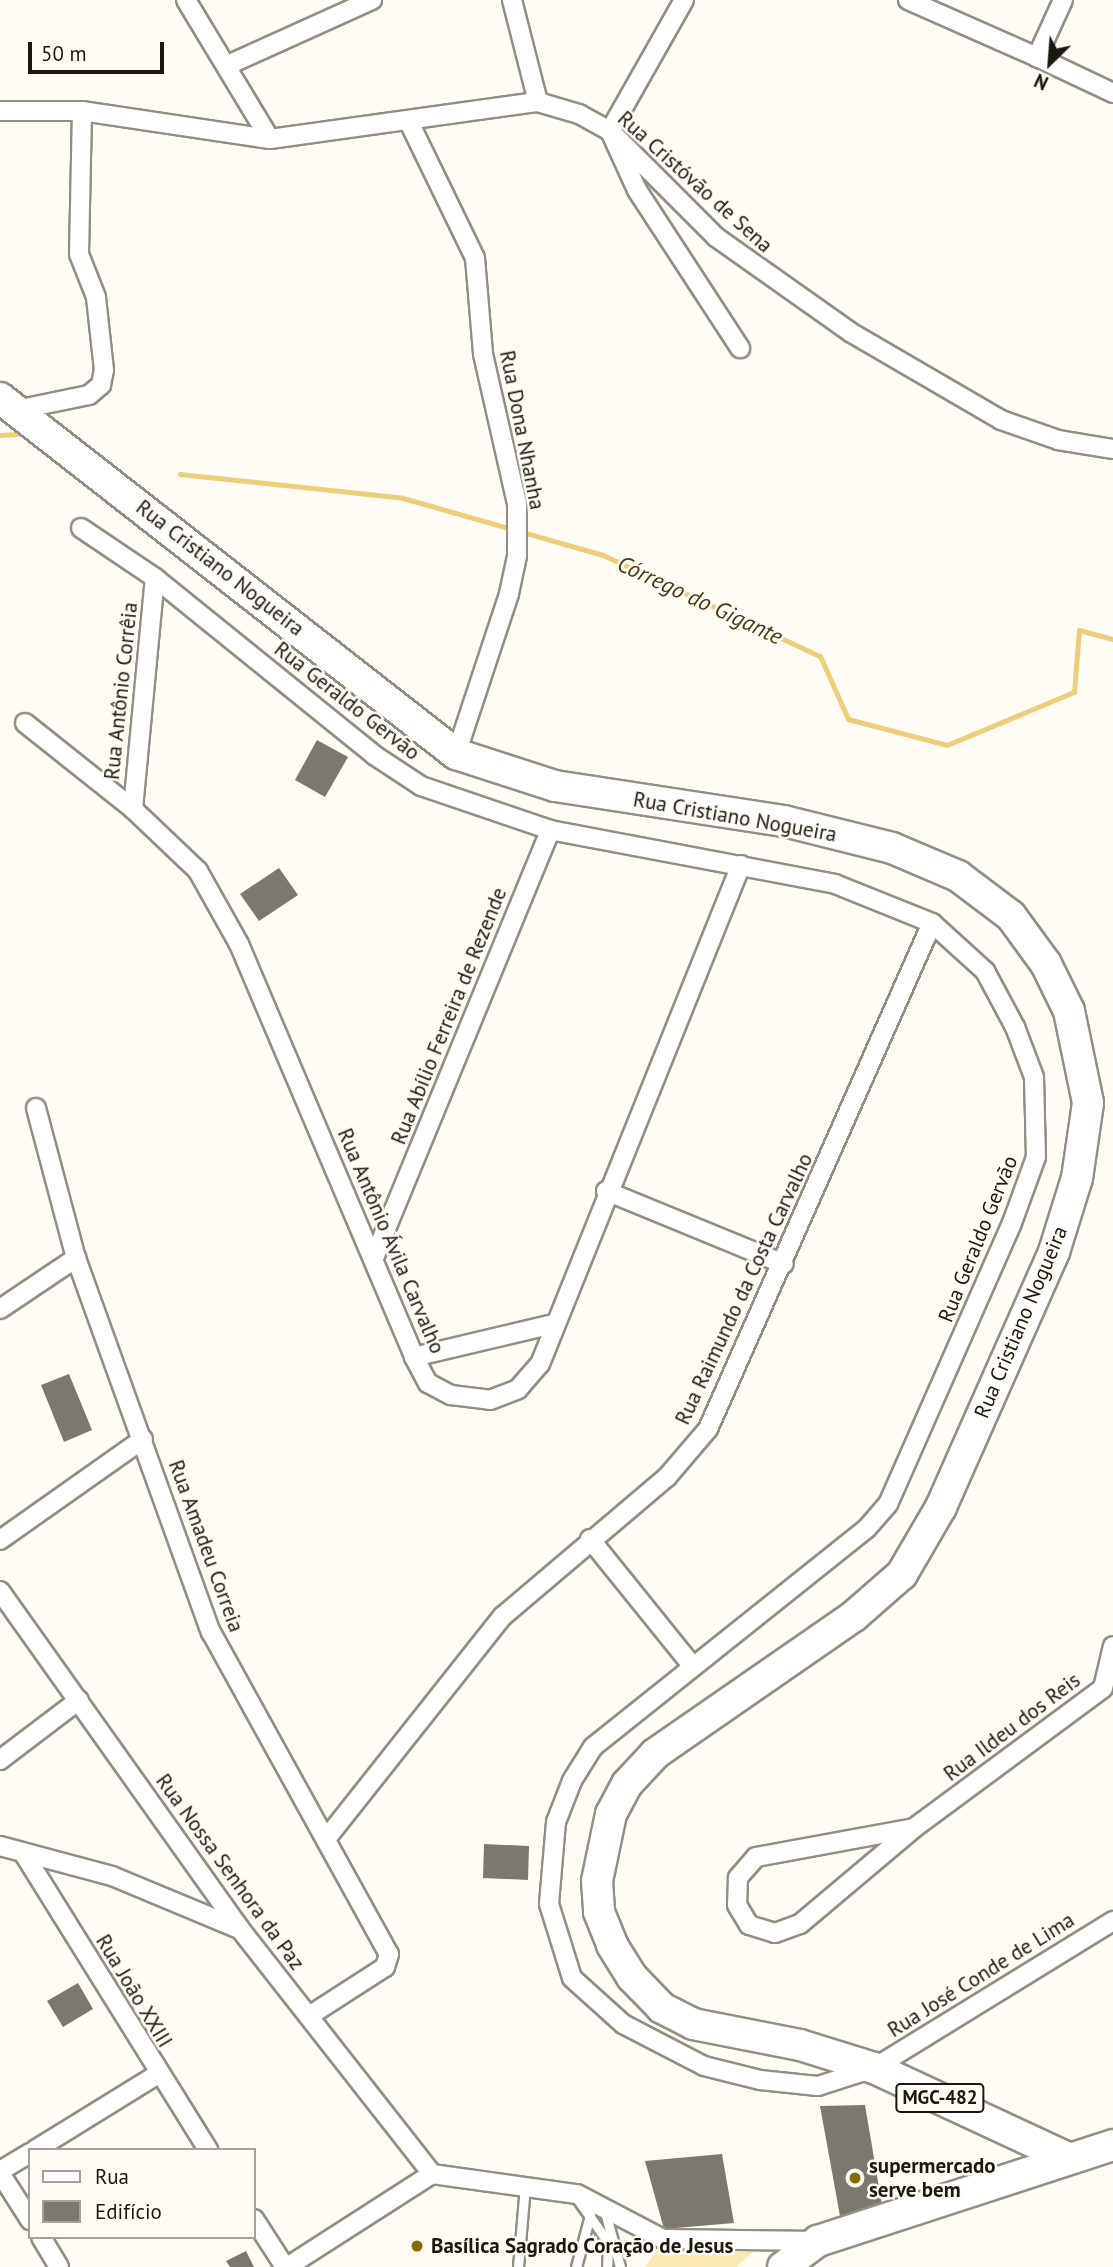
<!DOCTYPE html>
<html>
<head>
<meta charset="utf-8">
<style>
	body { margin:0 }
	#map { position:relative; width:1113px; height:2267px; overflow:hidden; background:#fefcf4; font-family:"PT Sans",sans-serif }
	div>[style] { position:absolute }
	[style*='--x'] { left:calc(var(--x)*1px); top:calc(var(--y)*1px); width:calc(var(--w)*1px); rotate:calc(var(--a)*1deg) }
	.green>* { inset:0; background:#fbe8b3 }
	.stream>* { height:5px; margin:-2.5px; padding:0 2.5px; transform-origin:2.5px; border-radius:2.5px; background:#eccd79 }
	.building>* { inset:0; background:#7c786d }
	.roads { filter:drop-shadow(2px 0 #928e82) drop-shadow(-2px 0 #928e82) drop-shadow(0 2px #928e82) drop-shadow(0 -2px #928e82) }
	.service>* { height:9px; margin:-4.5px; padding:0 4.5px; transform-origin:4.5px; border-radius:4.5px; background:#fff }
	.minor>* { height:18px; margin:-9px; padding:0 9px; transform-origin:9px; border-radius:9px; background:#fff }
	.trunk>* { height:30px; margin:-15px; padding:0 15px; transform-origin:15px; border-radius:15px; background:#fff }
	.dots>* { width:19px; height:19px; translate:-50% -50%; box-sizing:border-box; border:4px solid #fefcf4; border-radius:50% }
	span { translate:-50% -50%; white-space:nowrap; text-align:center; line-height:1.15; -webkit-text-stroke:5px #fefcf4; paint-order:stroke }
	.shield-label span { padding:2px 5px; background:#fefcf4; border:2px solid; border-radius:5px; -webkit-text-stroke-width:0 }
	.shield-label { font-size:19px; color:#191813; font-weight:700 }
	.street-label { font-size:21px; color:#191813 }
	.poi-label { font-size:21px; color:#191813; font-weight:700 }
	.left { translate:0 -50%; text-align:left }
	.water-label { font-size:23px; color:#463914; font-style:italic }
	.legend { position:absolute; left:28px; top:2148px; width:228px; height:91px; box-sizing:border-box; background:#fefcf4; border:2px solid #a2a19a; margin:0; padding:9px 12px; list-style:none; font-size:21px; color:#191813 }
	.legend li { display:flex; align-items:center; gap:14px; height:35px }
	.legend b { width:35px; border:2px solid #a2a19a }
	.north { position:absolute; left:1015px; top:28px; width:70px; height:70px; -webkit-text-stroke:5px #fefcf4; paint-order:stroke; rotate:205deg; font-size:19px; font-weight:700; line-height:28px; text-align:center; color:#191813 }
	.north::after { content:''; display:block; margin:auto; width:24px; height:32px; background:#191813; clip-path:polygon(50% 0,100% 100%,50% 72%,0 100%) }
	.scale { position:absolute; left:28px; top:42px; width:136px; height:32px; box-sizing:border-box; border:4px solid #191813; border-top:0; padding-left:9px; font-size:21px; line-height:24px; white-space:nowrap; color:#191813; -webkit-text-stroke:5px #fefcf4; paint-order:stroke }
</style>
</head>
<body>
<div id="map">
	<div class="green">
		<div style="clip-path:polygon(661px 2245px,757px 2248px,736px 2267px,645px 2267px)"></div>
	</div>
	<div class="stream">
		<div style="--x:0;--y:435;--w:17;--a:-3"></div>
		<div style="--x:180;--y:474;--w:224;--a:6.1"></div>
		<div style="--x:403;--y:498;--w:208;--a:15.9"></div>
		<div style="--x:603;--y:555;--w:239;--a:25"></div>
		<div style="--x:820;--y:656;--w:69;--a:66"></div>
		<div style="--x:848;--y:719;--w:102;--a:14.7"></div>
		<div style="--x:947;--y:745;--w:138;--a:-22.7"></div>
		<div style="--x:1074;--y:692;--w:62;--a:-85.4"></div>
		<div style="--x:1079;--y:630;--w:35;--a:15"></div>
	</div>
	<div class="building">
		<div style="clip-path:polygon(317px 740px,348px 757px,325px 797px,295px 780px)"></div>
		<div style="clip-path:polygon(279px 868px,298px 895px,259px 921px,240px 894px)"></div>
		<div style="clip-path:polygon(69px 1374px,92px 1430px,64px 1442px,41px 1385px)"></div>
		<div style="clip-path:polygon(484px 1844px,529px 1846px,528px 1880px,483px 1878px)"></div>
		<div style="clip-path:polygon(78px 1983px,93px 2009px,63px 2027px,47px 2001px)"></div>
		<div style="clip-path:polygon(865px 2105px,883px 2211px,840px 2216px,820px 2106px)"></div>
		<div style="clip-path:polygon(722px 2154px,734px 2223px,664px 2229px,645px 2161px)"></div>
		<div style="clip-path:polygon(246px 2251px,254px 2267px,230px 2267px,226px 2261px)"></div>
	</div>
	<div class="roads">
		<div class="service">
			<div style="--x:578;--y:2200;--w:52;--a:54.5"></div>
			<div style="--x:608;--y:2242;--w:25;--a:92"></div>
			<div style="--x:605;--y:2212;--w:57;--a:74.7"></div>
			<div style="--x:518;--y:2267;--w:82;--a:-85.1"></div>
			<div style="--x:576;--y:2267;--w:54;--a:-74.9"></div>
		</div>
		<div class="minor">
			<div style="--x:186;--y:0;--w:162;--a:58.9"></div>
			<div style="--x:512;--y:0;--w:105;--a:75.7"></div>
			<div style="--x:684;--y:0;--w:150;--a:119.5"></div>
			<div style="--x:610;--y:131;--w:65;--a:65.4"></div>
			<div style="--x:637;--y:190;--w:189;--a:56.9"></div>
			<div style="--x:908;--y:0;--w:141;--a:23.8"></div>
			<div style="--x:1063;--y:0;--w:63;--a:114.5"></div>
			<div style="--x:1037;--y:57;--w:84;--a:25.3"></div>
			<div style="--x:230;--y:64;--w:156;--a:-24.3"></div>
			<div style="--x:0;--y:111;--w:82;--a:0"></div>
			<div style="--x:82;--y:111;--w:190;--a:8.5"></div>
			<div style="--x:270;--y:139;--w:271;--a:-7.9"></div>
			<div style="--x:538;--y:102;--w:43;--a:16.3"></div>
			<div style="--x:579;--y:114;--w:35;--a:29"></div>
			<div style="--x:610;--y:131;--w:150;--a:45"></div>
			<div style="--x:716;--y:237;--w:164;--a:35.3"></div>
			<div style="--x:850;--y:332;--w:175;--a:30.2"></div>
			<div style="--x:1001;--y:420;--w:60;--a:19.3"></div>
			<div style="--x:1058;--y:440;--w:56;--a:9.3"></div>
			<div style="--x:409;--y:122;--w:151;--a:64.1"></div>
			<div style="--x:475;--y:258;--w:96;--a:85.2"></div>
			<div style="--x:483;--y:354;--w:154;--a:77.2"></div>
			<div style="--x:517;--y:504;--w:52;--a:90"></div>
			<div style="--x:517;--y:556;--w:39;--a:102"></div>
			<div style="--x:509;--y:594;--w:169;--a:108.3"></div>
			<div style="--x:16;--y:410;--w:75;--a:-11.6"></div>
			<div style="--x:89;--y:395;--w:16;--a:-40"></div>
			<div style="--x:101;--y:385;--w:15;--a:-79"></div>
			<div style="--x:104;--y:370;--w:73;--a:-96.3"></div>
			<div style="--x:96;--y:297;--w:46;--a:-111.6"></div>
			<div style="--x:79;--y:254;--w:143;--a:-88.8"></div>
			<div style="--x:81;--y:528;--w:89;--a:34"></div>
			<div style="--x:155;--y:578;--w:282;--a:38.9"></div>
			<div style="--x:374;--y:755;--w:56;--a:33.4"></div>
			<div style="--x:421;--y:786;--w:136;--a:18.8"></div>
			<div style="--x:550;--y:830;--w:290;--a:10.7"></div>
			<div style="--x:835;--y:884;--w:105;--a:21.9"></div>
			<div style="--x:932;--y:923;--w:72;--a:42.2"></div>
			<div style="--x:985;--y:971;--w:64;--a:61.8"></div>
			<div style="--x:1015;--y:1027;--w:53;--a:69.2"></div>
			<div style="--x:1034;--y:1077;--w:80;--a:88.6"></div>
			<div style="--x:1036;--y:1157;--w:70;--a:110"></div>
			<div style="--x:1012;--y:1223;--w:307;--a:113.8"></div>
			<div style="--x:888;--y:1504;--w:33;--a:131"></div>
			<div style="--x:866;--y:1529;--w:349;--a:141.4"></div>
			<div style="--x:593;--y:1747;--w:40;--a:122"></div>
			<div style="--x:572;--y:1781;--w:44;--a:111.3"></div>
			<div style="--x:556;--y:1822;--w:82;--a:94.9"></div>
			<div style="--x:549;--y:1904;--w:77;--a:72.7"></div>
			<div style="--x:572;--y:1978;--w:69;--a:42"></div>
			<div style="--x:623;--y:2024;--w:91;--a:27.4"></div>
			<div style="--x:704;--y:2066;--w:58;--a:14"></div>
			<div style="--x:760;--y:2080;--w:58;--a:5.9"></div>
			<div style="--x:818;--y:2086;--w:59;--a:-17.8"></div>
			<div style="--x:874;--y:2068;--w:281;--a:-31.6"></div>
			<div style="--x:25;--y:723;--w:138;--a:38.5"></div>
			<div style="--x:133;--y:809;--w:90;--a:43.6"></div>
			<div style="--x:198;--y:871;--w:84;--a:60.7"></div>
			<div style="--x:239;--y:944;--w:449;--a:67"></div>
			<div style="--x:414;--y:1357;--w:30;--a:62"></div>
			<div style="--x:428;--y:1383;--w:26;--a:28"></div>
			<div style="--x:451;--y:1395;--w:39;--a:7"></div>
			<div style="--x:490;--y:1400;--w:30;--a:-21"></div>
			<div style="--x:518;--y:1389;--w:33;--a:-49"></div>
			<div style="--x:540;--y:1364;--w:538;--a:-68.06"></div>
			<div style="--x:133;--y:809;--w:232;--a:-84.6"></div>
			<div style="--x:36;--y:1108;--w:155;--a:75.1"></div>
			<div style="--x:76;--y:1258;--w:398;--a:70.2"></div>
			<div style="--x:211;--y:1632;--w:368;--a:61.1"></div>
			<div style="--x:389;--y:1954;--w:14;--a:107"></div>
			<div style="--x:385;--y:1967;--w:90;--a:147.2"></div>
			<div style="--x:606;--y:1191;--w:192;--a:22.3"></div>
			<div style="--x:374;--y:1258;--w:463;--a:-67.6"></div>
			<div style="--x:0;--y:1309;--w:92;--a:-33.9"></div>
			<div style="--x:414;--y:1357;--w:144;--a:-13.3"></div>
			<div style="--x:590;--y:1539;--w:161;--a:51.1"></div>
			<div style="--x:0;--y:1540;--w:175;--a:-35.2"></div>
			<div style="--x:0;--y:1591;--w:415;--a:54.6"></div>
			<div style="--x:240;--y:1929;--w:311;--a:51.9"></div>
			<div style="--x:0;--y:1760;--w:99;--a:-37.2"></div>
			<div style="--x:914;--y:1828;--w:161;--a:169.6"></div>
			<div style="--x:756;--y:1857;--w:28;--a:131"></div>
			<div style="--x:738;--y:1878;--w:27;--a:92"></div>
			<div style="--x:737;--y:1905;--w:23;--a:59"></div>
			<div style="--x:749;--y:1925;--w:27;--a:17"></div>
			<div style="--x:775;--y:1933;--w:27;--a:-20"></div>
			<div style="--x:800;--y:1924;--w:149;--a:-40.1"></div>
			<div style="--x:914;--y:1828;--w:235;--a:-36.5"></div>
			<div style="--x:1103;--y:1688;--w:43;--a:-76.6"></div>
			<div style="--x:326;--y:1839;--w:285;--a:-51.6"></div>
			<div style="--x:503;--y:1616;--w:215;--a:-40.3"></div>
			<div style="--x:667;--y:1477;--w:63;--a:-49.5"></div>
			<div style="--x:708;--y:1429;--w:553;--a:-66.12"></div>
			<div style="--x:0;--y:1846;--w:116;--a:15"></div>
			<div style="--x:112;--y:1876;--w:135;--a:22.6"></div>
			<div style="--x:24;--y:1854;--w:349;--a:58.1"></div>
			<div style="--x:35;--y:2150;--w:145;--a:-31.7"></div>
			<div style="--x:0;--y:2171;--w:35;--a:-31"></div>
			<div style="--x:0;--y:2173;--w:56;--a:57.4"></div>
			<div style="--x:432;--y:2174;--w:146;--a:7.9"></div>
			<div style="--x:577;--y:2194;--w:97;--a:27.6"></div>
			<div style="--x:663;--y:2239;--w:155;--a:0.7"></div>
			<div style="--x:254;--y:2219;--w:57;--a:57.1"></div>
			<div style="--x:41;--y:2237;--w:35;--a:59"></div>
			<div style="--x:287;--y:2267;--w:172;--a:-32.7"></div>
		</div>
		<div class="trunk">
			<div style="--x:0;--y:398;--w:579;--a:37.98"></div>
			<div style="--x:456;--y:754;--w:104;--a:17.9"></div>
			<div style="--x:555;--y:786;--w:232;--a:8.7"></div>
			<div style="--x:784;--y:821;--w:111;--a:14"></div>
			<div style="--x:892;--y:848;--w:72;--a:23"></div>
			<div style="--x:958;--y:876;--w:66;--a:37"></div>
			<div style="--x:1011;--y:916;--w:59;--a:53.9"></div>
			<div style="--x:1046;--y:964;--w:52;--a:63.9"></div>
			<div style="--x:1069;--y:1011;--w:94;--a:78.3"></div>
			<div style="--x:1088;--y:1103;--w:76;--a:98.3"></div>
			<div style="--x:1077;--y:1178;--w:77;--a:107.3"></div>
			<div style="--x:1054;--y:1252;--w:279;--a:113.9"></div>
			<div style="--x:941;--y:1507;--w:78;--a:120.2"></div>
			<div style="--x:902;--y:1574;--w:64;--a:138.8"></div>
			<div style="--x:854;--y:1616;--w:242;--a:145.3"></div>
			<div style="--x:655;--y:1754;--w:41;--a:133"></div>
			<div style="--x:627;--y:1784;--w:34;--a:118"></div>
			<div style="--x:611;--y:1814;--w:68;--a:101.8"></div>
			<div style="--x:597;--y:1881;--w:31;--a:86"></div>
			<div style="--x:599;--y:1912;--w:35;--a:68"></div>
			<div style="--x:612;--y:1945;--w:38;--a:58"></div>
			<div style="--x:632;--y:1977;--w:43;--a:45.9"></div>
			<div style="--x:662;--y:2008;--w:35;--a:27"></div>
			<div style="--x:693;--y:2024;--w:109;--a:11.1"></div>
			<div style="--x:800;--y:2045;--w:77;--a:17.3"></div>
			<div style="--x:874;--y:2068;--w:212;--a:24.9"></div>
			<div style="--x:783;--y:2267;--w:44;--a:-36.6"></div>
			<div style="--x:818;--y:2241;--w:310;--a:-18"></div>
		</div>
	</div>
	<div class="dots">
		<div style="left:855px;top:2178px;background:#866a06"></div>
		<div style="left:417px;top:2246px;background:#866a06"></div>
	</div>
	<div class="shield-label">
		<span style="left:940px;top:2098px">MGC-482</span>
	</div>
	<div class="street-label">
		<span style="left:695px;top:182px;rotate:42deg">Rua Cristóvão de Sena</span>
		<span style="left:522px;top:430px;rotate:79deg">Rua Dona Nhanha</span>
		<span style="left:220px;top:568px;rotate:38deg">Rua Cristiano Nogueira</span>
		<span style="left:121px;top:691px;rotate:-84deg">Rua Antônio Corrêia</span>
		<span style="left:347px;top:701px;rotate:38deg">Rua Geraldo Gervão</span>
		<span style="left:735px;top:817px;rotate:10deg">Rua Cristiano Nogueira</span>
		<span style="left:449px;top:1016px;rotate:-68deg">Rua Abílio Ferreira de Rezende</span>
		<span style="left:978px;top:1239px;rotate:-68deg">Rua Geraldo Gervão</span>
		<span style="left:391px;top:1241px;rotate:67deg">Rua Antônio Ávila Carvalho</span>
		<span style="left:744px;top:1289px;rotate:-65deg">Rua Raimundo da Costa Carvalho</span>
		<span style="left:1021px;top:1322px;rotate:-67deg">Rua Cristiano Nogueira</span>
		<span style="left:206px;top:1546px;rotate:70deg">Rua Amadeu Correia</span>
		<span style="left:1012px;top:1727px;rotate:-37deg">Rua Ildeu dos Reis</span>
		<span style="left:230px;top:1872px;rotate:54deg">Rua Nossa Senhora da Paz</span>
		<span style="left:981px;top:1975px;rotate:-32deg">Rua José Conde de Lima</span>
		<span style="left:134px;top:1991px;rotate:59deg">Rua João XXIII</span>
	</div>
	<div class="poi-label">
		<span class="left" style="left:869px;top:2178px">supermercado<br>serve bem</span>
		<span class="left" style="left:431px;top:2246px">Basílica Sagrado Coração de Jesus</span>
	</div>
	<div class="water-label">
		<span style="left:700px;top:600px;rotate:25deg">Córrego do Gigante</span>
	</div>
	<ul class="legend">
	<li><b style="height:9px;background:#fff"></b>Rua</li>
	<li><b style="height:19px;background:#7c786d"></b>Edifício</li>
	</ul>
	<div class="north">N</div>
	<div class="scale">50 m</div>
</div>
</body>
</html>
